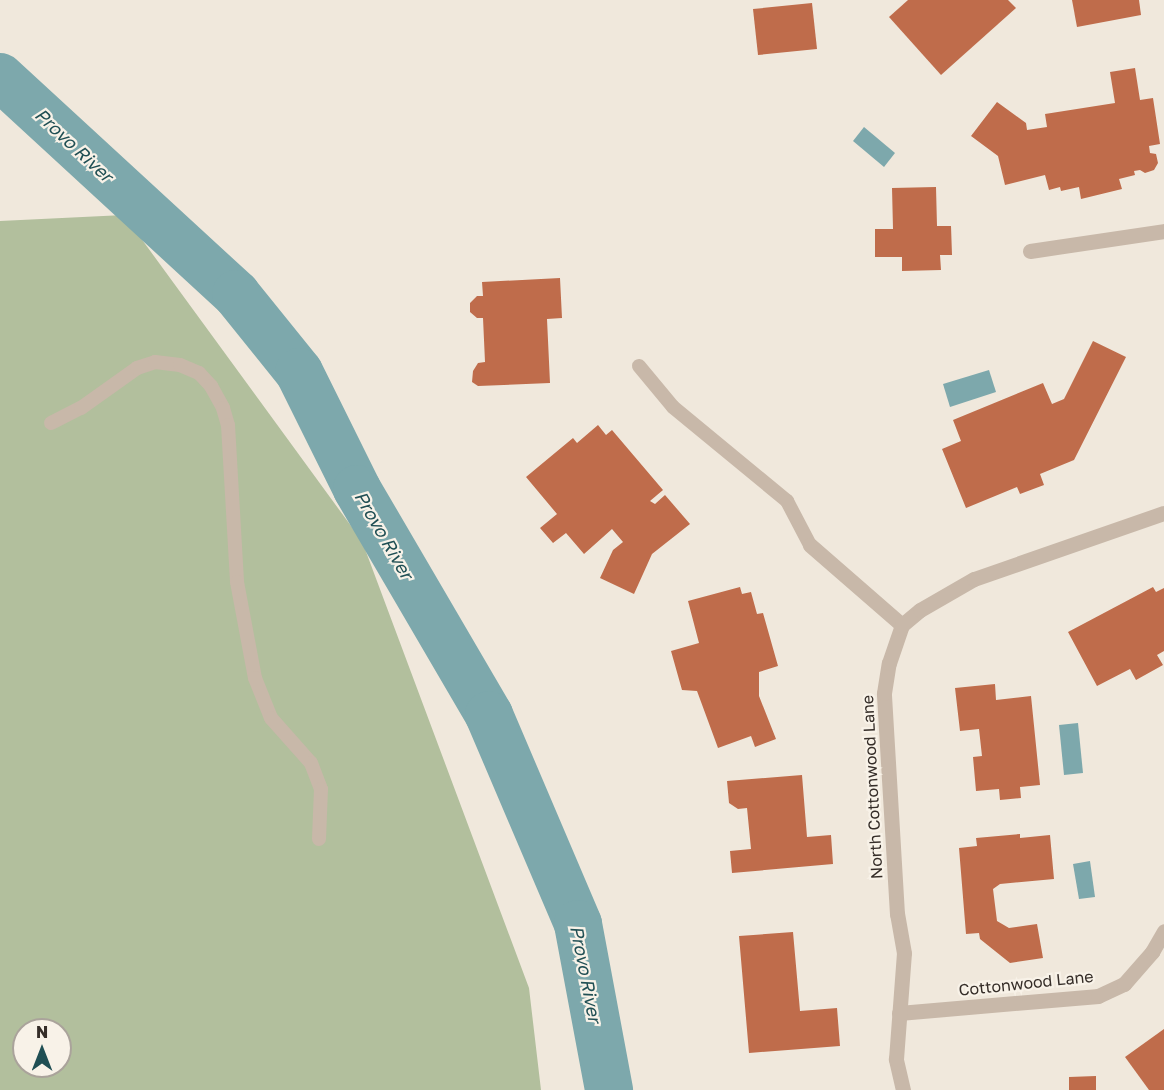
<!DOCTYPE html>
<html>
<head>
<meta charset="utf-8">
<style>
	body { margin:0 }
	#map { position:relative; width:1164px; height:1090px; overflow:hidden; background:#f0e8dc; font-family:"Golos Text",sans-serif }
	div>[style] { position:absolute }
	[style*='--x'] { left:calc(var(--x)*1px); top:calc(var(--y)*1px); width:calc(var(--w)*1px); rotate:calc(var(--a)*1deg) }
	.green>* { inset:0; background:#b2bf9d }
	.water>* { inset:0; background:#7da8ac }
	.river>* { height:48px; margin:-24px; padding:0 24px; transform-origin:24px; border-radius:24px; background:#7da8ac }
	.building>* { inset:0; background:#bf6c4b }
	.service>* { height:14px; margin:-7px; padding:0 7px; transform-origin:7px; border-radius:7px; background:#c8b8a9 }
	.minor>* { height:15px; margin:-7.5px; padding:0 7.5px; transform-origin:7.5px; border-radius:7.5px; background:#c8b8a9 }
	span { translate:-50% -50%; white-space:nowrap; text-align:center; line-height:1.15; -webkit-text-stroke:4.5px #f8f2e8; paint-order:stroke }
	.street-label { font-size:16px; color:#352d28 }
	.water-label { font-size:18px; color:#204f54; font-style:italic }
	.north { position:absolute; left:12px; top:1018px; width:60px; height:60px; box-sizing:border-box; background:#f8f2e8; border:2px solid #aaa39b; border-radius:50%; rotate:0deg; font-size:16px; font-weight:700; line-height:24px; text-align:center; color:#352d28 }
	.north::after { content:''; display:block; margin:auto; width:21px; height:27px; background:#204f54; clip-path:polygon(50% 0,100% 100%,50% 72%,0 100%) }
</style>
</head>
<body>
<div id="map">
	<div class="green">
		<div style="clip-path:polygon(evenodd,124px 215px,362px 541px,529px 988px,541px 1090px,0 1090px,0 221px,124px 215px,24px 1030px,60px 1030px,60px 1066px,24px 1066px,24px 1030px)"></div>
	</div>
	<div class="water">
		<div style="clip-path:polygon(864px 127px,895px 153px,884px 167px,853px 141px)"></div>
		<div style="clip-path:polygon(989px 370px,996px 392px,950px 407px,943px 384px)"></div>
		<div style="clip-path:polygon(1078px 723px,1083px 773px,1064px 775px,1059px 725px)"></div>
		<div style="clip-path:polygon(1090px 861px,1095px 897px,1079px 899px,1073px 864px)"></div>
	</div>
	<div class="river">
		<div style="--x:0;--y:77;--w:321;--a:42.6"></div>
		<div style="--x:236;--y:294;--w:100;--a:51.1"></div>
		<div style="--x:299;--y:372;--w:131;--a:63.6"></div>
		<div style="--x:357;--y:489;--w:262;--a:59.7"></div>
		<div style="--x:489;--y:715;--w:227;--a:66.9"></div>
		<div style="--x:578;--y:924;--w:169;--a:79.4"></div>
	</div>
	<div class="building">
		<div style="clip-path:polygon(908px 0,1008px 0,1016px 8px,941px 75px,889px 17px)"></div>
		<div style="clip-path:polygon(1072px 0,1139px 0,1141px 15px,1077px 27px)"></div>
		<div style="clip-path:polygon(812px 3px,817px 49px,758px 55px,753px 9px)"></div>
		<div style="clip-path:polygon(1135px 68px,1140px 100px,1153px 98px,1160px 144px,1149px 146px,1150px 153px,1156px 154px,1158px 163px,1154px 170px,1145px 173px,1140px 170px,1134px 171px,1135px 175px,1119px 179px,1122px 189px,1081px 199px,1079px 187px,1061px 191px,1060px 187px,1049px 190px,1045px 175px,1005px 185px,998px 156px,971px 136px,997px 102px,1026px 123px,1027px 130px,1047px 127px,1045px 114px,1115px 103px,1110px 72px)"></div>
		<div style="clip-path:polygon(936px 187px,937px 226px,951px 226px,952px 255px,940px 255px,941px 270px,902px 271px,902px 257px,875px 257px,875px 229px,893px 229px,892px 188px)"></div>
		<div style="clip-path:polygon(560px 278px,562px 318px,547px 319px,550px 383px,478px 386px,472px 382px,473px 371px,478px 363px,485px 362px,483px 318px,477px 318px,470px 312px,470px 303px,477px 296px,483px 296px,482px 282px)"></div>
		<div style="clip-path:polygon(1093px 341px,1126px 357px,1074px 460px,1040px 474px,1044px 485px,1020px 494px,1017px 487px,966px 508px,942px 449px,961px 441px,953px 420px,1043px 383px,1052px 404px,1064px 399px)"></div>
		<div style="clip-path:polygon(598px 425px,606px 435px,612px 430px,663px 490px,650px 501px,655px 504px,665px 495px,690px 524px,652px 554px,634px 594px,600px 578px,613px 550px,623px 542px,612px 529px,584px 554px,566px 533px,553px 543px,540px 528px,557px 514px,526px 477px,573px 438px,577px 443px)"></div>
		<div style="clip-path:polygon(740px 587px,742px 594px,751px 592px,757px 614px,763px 613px,778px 666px,759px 672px,759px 696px,776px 739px,755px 747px,751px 736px,718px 748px,697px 691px,682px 690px,671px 651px,699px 643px,688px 601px)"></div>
		<div style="clip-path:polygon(1153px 587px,1156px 592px,1164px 588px,1164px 651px,1157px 655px,1163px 665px,1136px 680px,1130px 669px,1097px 686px,1068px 632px)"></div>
		<div style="clip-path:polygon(995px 684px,996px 700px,1031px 696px,1040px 785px,1020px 787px,1021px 798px,1000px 800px,999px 789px,976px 791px,973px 757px,982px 756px,979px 729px,960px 731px,955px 688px)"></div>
		<div style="clip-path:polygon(802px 775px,807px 837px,831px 835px,833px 864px,732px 873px,730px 851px,751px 849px,747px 808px,738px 809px,729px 803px,727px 781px)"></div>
		<div style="clip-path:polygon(1020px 834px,1020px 838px,1050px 835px,1054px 879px,1000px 884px,993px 889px,997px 921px,1009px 928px,1037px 924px,1043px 958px,1010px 963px,980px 939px,979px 933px,966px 934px,959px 848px,977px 846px,976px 838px)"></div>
		<div style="clip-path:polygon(793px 932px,800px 1011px,837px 1008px,840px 1046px,749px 1053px,739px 936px)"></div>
		<div style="clip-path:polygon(1164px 1029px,1164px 1090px,1149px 1090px,1125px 1057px)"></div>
		<div style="clip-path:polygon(1096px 1076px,1096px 1090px,1069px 1090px,1069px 1077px)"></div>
	</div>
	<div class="service">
		<div style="--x:639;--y:366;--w:53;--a:50.3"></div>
		<div style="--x:673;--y:407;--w:148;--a:39.5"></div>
		<div style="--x:787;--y:501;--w:50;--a:62.4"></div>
		<div style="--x:51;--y:423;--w:34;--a:-27"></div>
		<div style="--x:81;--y:408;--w:69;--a:-35.5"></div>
		<div style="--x:137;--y:368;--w:19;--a:-18"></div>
		<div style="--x:155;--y:362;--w:25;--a:7"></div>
		<div style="--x:180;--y:365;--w:21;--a:23"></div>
		<div style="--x:199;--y:373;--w:18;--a:47"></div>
		<div style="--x:211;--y:386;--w:25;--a:61"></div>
		<div style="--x:223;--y:408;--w:18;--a:74"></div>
		<div style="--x:228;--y:425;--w:157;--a:86.7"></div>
		<div style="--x:237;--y:582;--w:98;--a:79.4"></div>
		<div style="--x:255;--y:678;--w:43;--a:68.2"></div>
		<div style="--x:271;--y:718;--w:60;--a:48.4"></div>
		<div style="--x:311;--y:763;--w:28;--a:69"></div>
		<div style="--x:321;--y:789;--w:50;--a:92.3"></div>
	</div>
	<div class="minor">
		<div style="--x:1030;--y:251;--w:135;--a:-8.5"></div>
		<div style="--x:810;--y:545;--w:122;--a:41"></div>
		<div style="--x:899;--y:1013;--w:200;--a:-4.9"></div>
		<div style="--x:1098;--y:996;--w:29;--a:-25"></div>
		<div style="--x:1124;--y:984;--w:43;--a:-48.8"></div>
		<div style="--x:1152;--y:952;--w:24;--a:-60"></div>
		<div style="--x:903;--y:1090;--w:32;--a:-103"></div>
		<div style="--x:896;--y:1059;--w:106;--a:-85.7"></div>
		<div style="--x:904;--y:953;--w:40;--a:-100"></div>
		<div style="--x:897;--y:914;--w:221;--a:-93.4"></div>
		<div style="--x:884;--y:693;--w:30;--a:-81"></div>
		<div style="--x:889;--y:663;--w:40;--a:-71.1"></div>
		<div style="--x:902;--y:625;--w:23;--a:-40"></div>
		<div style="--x:920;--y:610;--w:62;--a:-29.9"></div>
		<div style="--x:974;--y:579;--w:201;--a:-19.2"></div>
	</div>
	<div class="street-label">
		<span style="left:872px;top:787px;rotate:-93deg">North Cottonwood Lane</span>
		<span style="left:1026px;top:983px;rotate:-6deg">Cottonwood Lane</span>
	</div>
	<div class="water-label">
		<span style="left:74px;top:145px;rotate:43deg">Provo River</span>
		<span style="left:384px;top:535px;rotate:60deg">Provo River</span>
		<span style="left:586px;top:974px;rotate:79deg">Provo River</span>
	</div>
	<div class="north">N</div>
</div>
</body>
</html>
